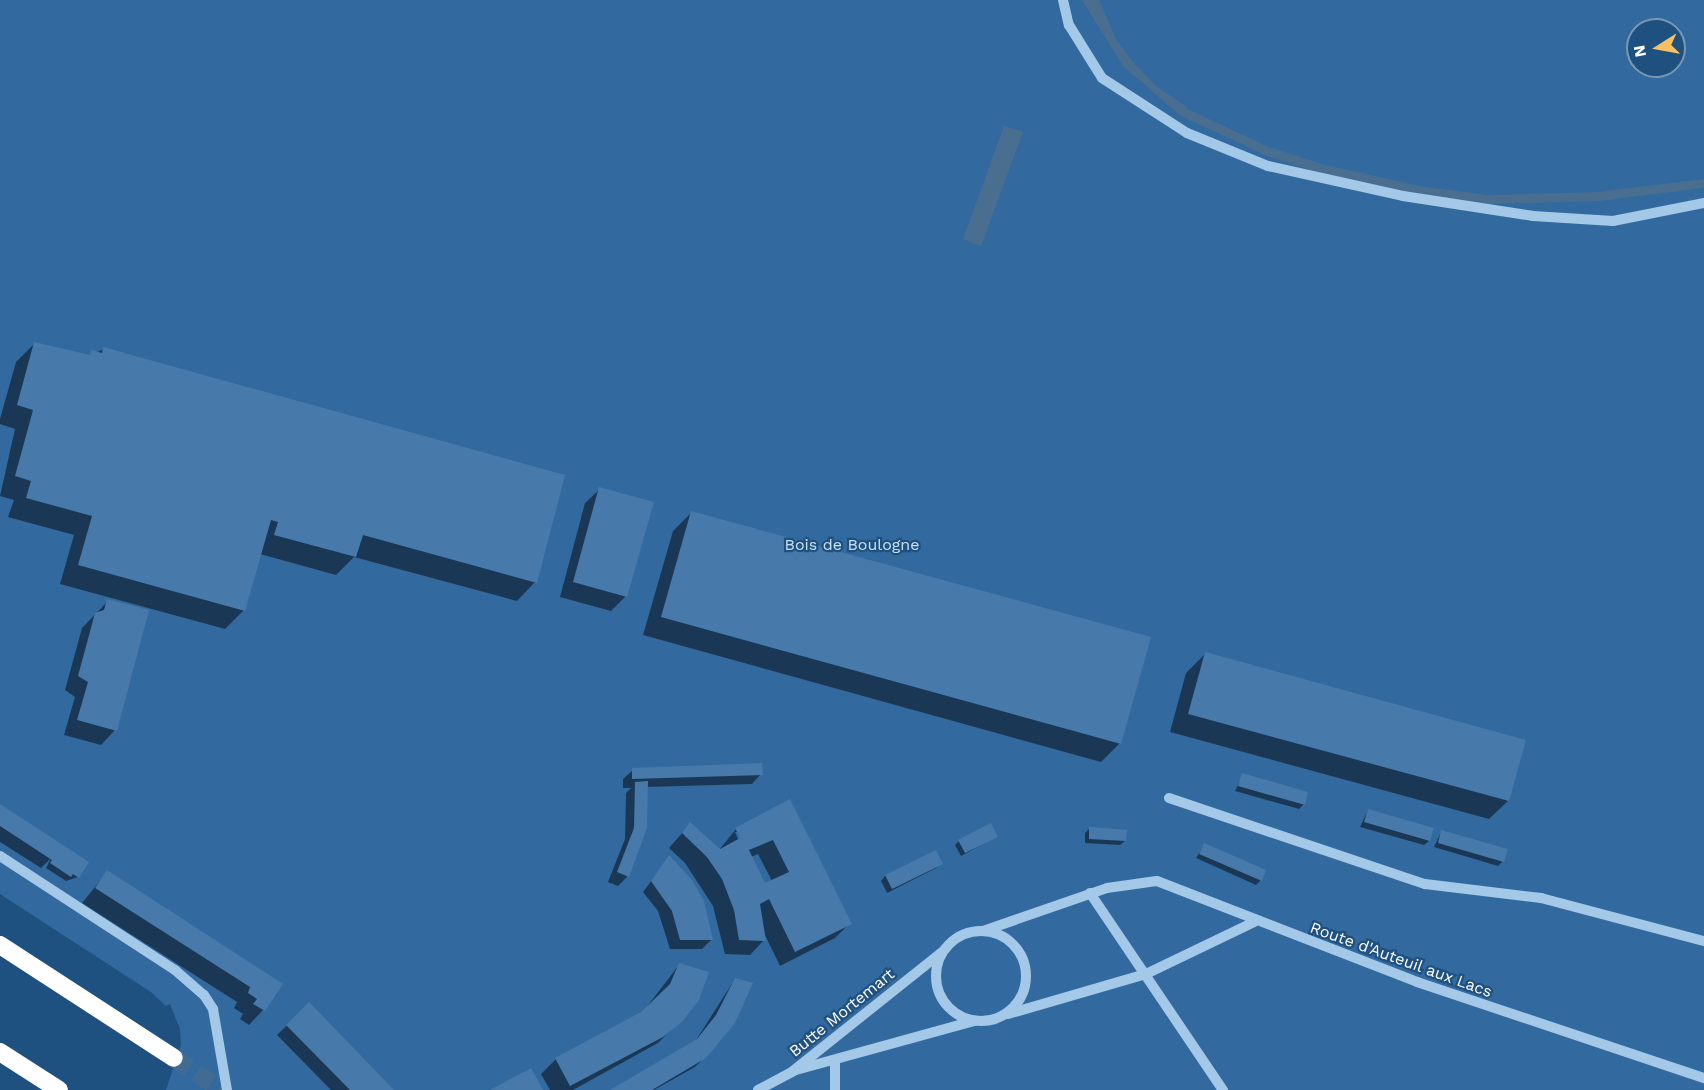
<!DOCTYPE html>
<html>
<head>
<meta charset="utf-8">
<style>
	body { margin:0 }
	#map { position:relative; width:1704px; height:1090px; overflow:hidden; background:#1f5180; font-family:"Work Sans",sans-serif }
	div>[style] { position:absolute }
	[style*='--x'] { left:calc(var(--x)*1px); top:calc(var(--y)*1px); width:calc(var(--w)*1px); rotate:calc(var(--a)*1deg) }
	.green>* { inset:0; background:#326a9f }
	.water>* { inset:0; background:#496e90 }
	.shadow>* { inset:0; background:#0007 }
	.stream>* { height:9px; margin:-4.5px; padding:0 4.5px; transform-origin:4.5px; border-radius:4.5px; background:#496e90 }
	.building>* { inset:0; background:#477aaa }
	.highway-tunnel>* { height:18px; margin-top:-9px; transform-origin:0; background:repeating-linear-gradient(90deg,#416b93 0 18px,transparent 0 27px) }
	.minor>* { height:10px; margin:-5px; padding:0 5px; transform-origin:5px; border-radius:5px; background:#a3c8e8 }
	.minor>.ring { margin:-5px; padding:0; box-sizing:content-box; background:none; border:10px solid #a3c8e8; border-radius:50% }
	.highway>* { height:18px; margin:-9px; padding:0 9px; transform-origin:9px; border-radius:9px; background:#fff }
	span { translate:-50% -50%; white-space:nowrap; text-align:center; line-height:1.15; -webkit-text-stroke:4.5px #1f5180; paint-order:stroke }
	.park-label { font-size:16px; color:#c7e0f6 }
	.street-label { font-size:16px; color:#fff }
	.north { position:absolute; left:1626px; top:18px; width:60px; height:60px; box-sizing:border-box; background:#1f5180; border:2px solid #7997b3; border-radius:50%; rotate:259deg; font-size:16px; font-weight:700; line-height:24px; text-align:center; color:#fff }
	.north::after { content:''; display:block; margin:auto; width:21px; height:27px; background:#f7c163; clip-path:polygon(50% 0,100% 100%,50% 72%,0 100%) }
</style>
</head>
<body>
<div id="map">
	<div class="green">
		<div style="clip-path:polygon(evenodd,0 0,1704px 0,1704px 1090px,166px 1090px,181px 1045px,180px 1029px,170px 1004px,166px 1006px,151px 992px,0 894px,0 0,1638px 30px,1674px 30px,1674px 66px,1638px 66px,1638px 30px)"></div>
	</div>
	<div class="water">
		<div style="clip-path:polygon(1082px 0,1099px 0,1116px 39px,1133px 62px,1156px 86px,1187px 107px,1181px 116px,1123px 66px)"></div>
		<div style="clip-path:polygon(1004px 126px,1023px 132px,981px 246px,963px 239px)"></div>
	</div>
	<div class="shadow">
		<div style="clip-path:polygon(35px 343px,88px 356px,104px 349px,535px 582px,517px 601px,354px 557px,336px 575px,260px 554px,244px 610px,225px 629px,60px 584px,74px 535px,8px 517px,14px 500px,0 496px,15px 429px,0 424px,0 419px,16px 362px)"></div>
		<div style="clip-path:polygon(600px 489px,626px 596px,611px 611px,560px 597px,585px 503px)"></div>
		<div style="clip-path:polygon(692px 512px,1120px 743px,1101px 762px,643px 635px,673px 531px)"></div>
		<div style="clip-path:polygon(108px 601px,115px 730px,101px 745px,64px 735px,75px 697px,65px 690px,82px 628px)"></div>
		<div style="clip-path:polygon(1205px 654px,1508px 801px,1489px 819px,1170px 732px,1186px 673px)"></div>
		<div style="clip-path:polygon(633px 770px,761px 774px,752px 784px,646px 787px,646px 828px,627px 877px,618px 886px,608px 882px,625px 839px,626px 793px,631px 788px,623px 788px,623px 779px)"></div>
		<div style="clip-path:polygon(1243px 775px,1304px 804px,1299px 809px,1235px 791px)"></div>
		<div style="clip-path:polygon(evenodd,790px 801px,850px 923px,835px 938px,780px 966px,763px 931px,764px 940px,750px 955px,725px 954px,713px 906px,685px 863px,669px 848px,690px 824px,719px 850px,736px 829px,790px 801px,735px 832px,739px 832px,744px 845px,741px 846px,735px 832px,790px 801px,758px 854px,772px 881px,764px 885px,751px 857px,758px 854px)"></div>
		<div style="clip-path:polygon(0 806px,78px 877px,66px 881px,46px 868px,51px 858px,41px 868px,0 842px)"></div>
		<div style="clip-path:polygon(1368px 810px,1429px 841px,1424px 845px,1360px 827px)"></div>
		<div style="clip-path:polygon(1090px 828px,1125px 841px,1120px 845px,1085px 843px,1085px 833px)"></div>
		<div style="clip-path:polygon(1441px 832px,1503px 861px,1498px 866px,1434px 847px)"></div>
		<div style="clip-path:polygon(996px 837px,961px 856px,955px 845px,959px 841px)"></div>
		<div style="clip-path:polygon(1204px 845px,1264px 871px,1260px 881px,1256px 885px,1196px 858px)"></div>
		<div style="clip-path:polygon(935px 852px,941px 864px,936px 868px,887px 893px,881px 881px,885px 876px)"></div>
		<div style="clip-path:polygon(669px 857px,711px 940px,702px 949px,670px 949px,658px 911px,643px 892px)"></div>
		<div style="clip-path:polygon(107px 872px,281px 984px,263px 1010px,249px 1025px,240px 1019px,243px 1014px,234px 1008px,237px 1002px,82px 903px)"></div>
		<div style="clip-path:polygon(679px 965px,673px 1028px,658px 1043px,573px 1090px,550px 1090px,541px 1074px,556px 1059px,642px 1013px)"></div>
		<div style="clip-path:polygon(735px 979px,705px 1057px,695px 1067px,654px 1090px,611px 1090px,694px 1043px)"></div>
		<div style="clip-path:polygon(309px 1004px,392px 1090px,331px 1090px,277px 1035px)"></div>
	</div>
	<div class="stream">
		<div style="--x:1184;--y:112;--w:89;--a:25.1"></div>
		<div style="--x:1265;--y:150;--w:62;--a:17.9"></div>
		<div style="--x:1324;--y:169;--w:102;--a:12.4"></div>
		<div style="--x:1424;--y:191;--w:64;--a:7.1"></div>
		<div style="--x:1488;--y:199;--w:110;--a:-1.6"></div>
		<div style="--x:1598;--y:196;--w:107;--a:-7"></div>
	</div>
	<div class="building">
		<div style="clip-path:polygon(34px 342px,90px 355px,91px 350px,102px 353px,103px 347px,565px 475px,537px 583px,363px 535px,356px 557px,274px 535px,278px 522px,271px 520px,245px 611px,78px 565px,92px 516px,26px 498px,31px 481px,15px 476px,33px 410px,17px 405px)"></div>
		<div style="clip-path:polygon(599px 487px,654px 502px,627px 597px,573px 582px)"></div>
		<div style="clip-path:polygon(691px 511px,1151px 637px,1121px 744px,661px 617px)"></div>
		<div style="clip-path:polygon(107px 599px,149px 610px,117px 731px,77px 720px,88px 682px,78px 676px,95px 613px,104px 610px)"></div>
		<div style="clip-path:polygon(1205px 652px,1526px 740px,1509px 801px,1188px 714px)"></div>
		<div style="clip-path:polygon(762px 763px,763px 775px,632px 779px,632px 768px)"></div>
		<div style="clip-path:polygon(1242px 773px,1308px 792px,1305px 805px,1238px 786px)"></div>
		<div style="clip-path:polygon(648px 781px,647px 828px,629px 877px,617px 872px,634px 828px,635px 782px)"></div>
		<div style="clip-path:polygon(evenodd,790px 799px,852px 924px,795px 952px,769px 899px,760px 904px,766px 941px,739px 940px,734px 910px,722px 879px,707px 857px,682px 833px,690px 822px,720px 849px,740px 838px,735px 828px,790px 799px,773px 840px,789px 872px,765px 883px,749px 850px,773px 840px)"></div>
		<div style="clip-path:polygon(0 804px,89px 862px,79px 878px,73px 874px,71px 877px,50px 863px,52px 860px,0 826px)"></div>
		<div style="clip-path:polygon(1368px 809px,1434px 828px,1430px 841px,1364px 822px)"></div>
		<div style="clip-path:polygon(991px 823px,998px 837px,965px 853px,958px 840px)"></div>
		<div style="clip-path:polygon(1089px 827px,1127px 830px,1126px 841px,1089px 839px)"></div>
		<div style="clip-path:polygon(1441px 830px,1508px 849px,1504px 862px,1438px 843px)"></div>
		<div style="clip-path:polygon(1204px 843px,1266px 870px,1262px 881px,1199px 854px)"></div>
		<div style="clip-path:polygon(936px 850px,943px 864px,892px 889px,885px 875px)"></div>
		<div style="clip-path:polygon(669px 855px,692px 880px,704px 901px,713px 940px,680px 940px,672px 911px,651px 881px)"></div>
		<div style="clip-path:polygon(107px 870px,283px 984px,265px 1011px,253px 1004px,257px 999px,248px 993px,250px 987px,95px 888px)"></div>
		<div style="clip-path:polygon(679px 963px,709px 972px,699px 1000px,682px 1022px,663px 1037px,570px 1086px,555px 1058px,641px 1012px,670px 984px)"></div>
		<div style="clip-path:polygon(735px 978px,753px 983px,735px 1023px,706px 1058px,652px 1090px,610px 1090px,697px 1039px,716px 1015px)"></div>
		<div style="clip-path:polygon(309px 1002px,394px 1090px,350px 1090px,286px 1025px)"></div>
		<div style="clip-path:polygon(531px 1068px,543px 1090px,490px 1090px)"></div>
	</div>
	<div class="highway-tunnel">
		<div style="--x:174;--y:1058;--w:58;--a:33.7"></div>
	</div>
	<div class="minor">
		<div style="--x:1063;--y:0;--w:26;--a:77"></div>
		<div style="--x:1069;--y:25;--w:62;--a:58.1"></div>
		<div style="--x:1102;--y:78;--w:101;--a:32.9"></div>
		<div style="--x:1187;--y:133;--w:87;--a:22.2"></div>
		<div style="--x:1268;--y:166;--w:138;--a:12.5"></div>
		<div style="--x:1403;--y:196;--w:132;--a:8.7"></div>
		<div style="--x:1533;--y:216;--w:80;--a:3.6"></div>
		<div style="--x:1613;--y:221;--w:93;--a:-11.2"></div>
		<div style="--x:1169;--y:798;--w:270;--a:18.6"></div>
		<div style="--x:1425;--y:884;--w:117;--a:6.9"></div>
		<div style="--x:1541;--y:898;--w:169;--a:14.8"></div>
		<div style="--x:0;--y:856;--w:209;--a:33.1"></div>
		<div style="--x:175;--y:970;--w:38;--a:41"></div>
		<div style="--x:204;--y:995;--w:17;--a:57"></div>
		<div style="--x:213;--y:1009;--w:82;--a:80.2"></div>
		<div style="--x:1090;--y:893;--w:238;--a:56"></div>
		<div style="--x:983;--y:931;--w:131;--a:-19.1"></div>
		<div style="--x:1107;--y:888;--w:50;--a:-8"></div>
		<div style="--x:1157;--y:881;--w:279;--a:21.2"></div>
		<div style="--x:1417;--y:982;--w:303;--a:18.5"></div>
		<div class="ring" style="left:936px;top:931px;width:80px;height:80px"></div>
		<div style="--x:1008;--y:1014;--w:144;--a:-16.2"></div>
		<div style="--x:1146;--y:974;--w:120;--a:-25.7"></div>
		<div style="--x:796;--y:1070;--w:185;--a:-15.4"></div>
		<div style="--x:758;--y:1090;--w:40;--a:-28"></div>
		<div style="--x:793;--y:1071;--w:191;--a:-38.6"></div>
		<div style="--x:835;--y:1090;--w:29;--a:-90"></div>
	</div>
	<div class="highway">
		<div style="--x:0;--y:945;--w:207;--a:33"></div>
		<div style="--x:0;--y:1052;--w:70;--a:32.8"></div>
	</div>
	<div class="park-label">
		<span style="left:852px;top:545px">Bois de Boulogne</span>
	</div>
	<div class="street-label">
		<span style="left:1401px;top:960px;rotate:20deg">Route d'Auteuil aux Lacs</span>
		<span style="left:842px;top:1013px;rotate:-39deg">Butte Mortemart</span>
	</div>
	<div class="north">N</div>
</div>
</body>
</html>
